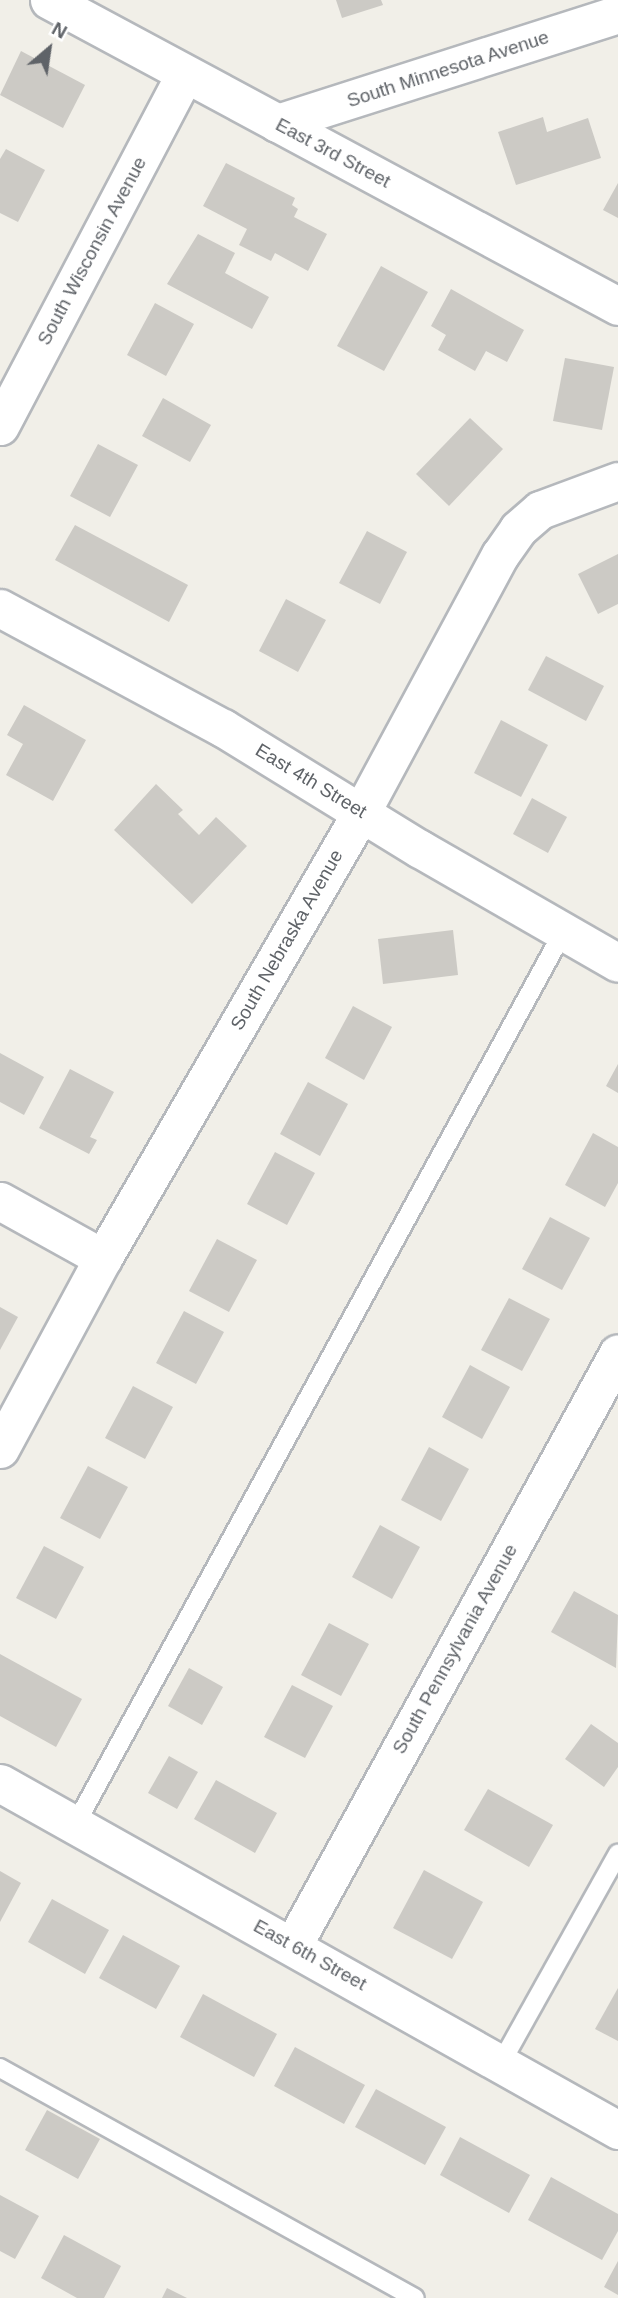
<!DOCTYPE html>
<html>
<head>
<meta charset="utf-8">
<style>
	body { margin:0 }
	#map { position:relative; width:618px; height:2298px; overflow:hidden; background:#f1efe8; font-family:Helvetica,sans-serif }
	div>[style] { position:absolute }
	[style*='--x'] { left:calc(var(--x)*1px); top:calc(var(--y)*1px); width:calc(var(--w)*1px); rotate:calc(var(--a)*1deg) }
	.building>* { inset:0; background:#cccac5 }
	.roads { filter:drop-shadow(2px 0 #b5b8bc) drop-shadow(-2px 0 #b5b8bc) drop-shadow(0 2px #b5b8bc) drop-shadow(0 -2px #b5b8bc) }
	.service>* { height:18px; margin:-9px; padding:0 9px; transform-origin:9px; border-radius:9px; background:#fff }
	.minor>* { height:37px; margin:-18.5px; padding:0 18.5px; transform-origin:18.5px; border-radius:18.5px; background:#fff }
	span { translate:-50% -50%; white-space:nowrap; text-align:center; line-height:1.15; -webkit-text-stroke:6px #fff; paint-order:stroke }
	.street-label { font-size:19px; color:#5f6368 }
	.north { position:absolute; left:14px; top:14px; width:70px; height:70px; -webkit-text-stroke:5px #fff; paint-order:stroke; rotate:29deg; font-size:19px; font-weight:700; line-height:28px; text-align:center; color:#5f6368 }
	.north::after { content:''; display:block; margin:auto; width:24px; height:32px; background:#5f6368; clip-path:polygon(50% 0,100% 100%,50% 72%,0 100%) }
</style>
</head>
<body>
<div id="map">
	<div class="building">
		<div style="clip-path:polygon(336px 0,381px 0,383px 5px,342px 18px)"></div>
		<div style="clip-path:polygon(21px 51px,85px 85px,63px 128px,0 95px)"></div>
		<div style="clip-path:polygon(543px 117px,547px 132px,588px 118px,601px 158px,516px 185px,498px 132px)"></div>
		<div style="clip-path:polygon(6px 149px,45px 170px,18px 222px,0 213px,0 159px)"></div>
		<div style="clip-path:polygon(226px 163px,295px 198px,292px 205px,298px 209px,294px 217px,327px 234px,308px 271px,275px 253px,271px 261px,239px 245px,247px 229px,203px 206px)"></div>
		<div style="clip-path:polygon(618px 183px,618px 218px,603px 210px)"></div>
		<div style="clip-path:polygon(198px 234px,235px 253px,225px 273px,269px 297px,252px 329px,167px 284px)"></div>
		<div style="clip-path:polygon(381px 266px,428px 292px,384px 371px,337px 346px)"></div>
		<div style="clip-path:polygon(451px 289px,524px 330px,507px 362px,486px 351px,475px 371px,438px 350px,446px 335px,431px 326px)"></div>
		<div style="clip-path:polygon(155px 303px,194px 324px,166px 376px,127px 355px)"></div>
		<div style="clip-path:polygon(565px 358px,614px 367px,602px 430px,553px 421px)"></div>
		<div style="clip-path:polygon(163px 398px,211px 425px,190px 462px,142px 436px)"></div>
		<div style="clip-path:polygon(470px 418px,503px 449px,449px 506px,416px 474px)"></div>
		<div style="clip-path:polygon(98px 444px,138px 465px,110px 517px,70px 496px)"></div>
		<div style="clip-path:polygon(75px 525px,188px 585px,169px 622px,55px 560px)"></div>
		<div style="clip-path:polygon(367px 531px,407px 552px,380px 604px,339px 583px)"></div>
		<div style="clip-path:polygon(618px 554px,618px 604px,598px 614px,578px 574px)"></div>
		<div style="clip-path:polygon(286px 599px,326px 620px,298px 672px,259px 651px)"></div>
		<div style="clip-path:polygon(546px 656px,604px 686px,586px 721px,528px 690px)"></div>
		<div style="clip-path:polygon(24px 705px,86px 740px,53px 801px,6px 775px,23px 744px,7px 735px)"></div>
		<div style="clip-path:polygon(501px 720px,548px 745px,521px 797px,474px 773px)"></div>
		<div style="clip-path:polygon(156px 784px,183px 810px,178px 814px,199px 835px,216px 817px,247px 846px,192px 904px,114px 830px)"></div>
		<div style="clip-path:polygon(532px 798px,567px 817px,548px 853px,513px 834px)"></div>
		<div style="clip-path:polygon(453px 930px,458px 975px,383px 984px,378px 939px)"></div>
		<div style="clip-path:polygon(353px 1006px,392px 1027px,364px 1080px,325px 1058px)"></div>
		<div style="clip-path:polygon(0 1053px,44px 1077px,24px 1115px,0 1102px)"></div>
		<div style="clip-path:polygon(618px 1064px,618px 1093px,606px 1086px)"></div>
		<div style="clip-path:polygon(70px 1069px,114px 1092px,90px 1137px,97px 1140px,89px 1154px,39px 1128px)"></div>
		<div style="clip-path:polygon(308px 1082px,348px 1104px,320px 1156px,280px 1134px)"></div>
		<div style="clip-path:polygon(593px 1133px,618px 1147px,618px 1183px,605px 1207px,565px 1185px)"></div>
		<div style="clip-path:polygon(275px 1152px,315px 1173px,287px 1225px,247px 1204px)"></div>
		<div style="clip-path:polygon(550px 1217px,590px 1238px,562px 1290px,522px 1269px)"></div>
		<div style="clip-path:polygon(217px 1239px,257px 1260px,229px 1312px,189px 1291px)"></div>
		<div style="clip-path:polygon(509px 1298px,550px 1319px,522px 1371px,481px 1350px)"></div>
		<div style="clip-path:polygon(0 1307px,18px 1317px,0 1350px)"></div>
		<div style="clip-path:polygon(184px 1311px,224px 1332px,196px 1384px,156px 1363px)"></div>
		<div style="clip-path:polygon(470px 1365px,510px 1387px,482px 1439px,442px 1417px)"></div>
		<div style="clip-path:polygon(133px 1386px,173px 1407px,145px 1459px,105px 1438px)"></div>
		<div style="clip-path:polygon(429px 1447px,469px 1469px,441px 1521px,401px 1500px)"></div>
		<div style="clip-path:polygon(88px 1466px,128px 1487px,100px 1539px,60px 1518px)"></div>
		<div style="clip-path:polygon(380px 1525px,420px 1547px,392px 1599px,352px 1577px)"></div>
		<div style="clip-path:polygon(44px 1546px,84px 1567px,56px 1619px,16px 1598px)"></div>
		<div style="clip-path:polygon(574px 1591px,618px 1615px,616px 1668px,551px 1632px)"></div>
		<div style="clip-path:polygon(329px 1623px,369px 1644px,341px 1696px,301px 1675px)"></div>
		<div style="clip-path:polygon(0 1654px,82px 1699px,56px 1747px,0 1716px)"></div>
		<div style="clip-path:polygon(189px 1668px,223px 1687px,202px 1725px,168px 1706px)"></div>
		<div style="clip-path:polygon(292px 1685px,333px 1706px,305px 1758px,264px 1737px)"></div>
		<div style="clip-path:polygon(591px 1724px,618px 1743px,618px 1767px,604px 1787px,565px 1759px)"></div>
		<div style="clip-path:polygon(169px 1756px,198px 1772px,177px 1809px,148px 1793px)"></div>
		<div style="clip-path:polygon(216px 1780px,277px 1813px,255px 1853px,194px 1819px)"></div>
		<div style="clip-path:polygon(488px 1789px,553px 1825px,529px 1867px,464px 1830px)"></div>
		<div style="clip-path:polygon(424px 1870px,483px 1902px,452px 1959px,393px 1928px)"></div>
		<div style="clip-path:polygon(0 1871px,21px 1883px,0 1922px)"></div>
		<div style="clip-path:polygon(52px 1899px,109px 1930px,85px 1974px,28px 1942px)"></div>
		<div style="clip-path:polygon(123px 1935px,180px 1966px,156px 2009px,99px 1978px)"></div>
		<div style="clip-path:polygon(618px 1988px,618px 2041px,595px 2029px)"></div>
		<div style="clip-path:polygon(203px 1994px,277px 2034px,254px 2077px,180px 2037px)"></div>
		<div style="clip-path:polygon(295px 2047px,365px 2085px,344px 2124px,274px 2086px)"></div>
		<div style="clip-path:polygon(376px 2089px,446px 2127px,425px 2165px,355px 2127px)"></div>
		<div style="clip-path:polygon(47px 2110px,100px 2139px,78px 2179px,25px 2150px)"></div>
		<div style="clip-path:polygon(460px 2137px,530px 2175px,509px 2213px,440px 2175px)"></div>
		<div style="clip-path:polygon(551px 2177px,618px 2214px,618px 2231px,602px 2260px,528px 2220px)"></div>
		<div style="clip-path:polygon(0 2195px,39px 2216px,15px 2259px,0 2251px)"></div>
		<div style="clip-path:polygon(64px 2235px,121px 2266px,104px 2298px,77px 2298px,41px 2278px)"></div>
		<div style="clip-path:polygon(618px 2261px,618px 2295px,604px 2287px)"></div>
		<div style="clip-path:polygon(167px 2288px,187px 2298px,162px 2298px)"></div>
	</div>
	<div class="roads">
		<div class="service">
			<div style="--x:75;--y:1825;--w:1018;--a:-61.34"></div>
			<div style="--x:501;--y:2063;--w:240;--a:-60.8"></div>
			<div style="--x:0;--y:2068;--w:474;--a:29"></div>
		</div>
		<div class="minor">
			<div style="--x:49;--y:0;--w:646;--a:28.27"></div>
			<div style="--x:277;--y:123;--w:358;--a:-17.7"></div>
			<div style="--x:0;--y:426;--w:395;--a:-62.3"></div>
			<div style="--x:0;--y:608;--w:253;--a:28.3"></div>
			<div style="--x:223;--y:728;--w:231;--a:31.6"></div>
			<div style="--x:420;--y:849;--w:228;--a:29.9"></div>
			<div style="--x:0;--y:1201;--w:118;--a:29"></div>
			<div style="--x:0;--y:1449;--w:217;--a:-61.7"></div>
			<div style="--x:103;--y:1258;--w:517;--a:-59.91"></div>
			<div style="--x:362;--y:811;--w:291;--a:-61.7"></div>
			<div style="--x:500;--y:555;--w:32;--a:-55"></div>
			<div style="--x:518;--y:529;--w:29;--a:-41"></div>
			<div style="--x:540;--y:510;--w:83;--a:-20.4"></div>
			<div style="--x:0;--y:1783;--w:709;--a:29.31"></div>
			<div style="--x:293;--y:1945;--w:675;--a:-61.23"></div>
		</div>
	</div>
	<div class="street-label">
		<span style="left:448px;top:69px;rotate:-18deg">South Minnesota Avenue</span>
		<span style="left:333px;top:153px;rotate:28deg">East 3rd Street</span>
		<span style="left:92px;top:251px;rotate:-62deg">South Wisconsin Avenue</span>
		<span style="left:311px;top:781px;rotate:31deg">East 4th Street</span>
		<span style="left:287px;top:940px;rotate:-60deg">South Nebraska Avenue</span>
		<span style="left:455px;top:1649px;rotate:-61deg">South Pennsylvania Avenue</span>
		<span style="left:310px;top:1955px;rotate:29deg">East 6th Street</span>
	</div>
	<div class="north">N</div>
</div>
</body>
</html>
